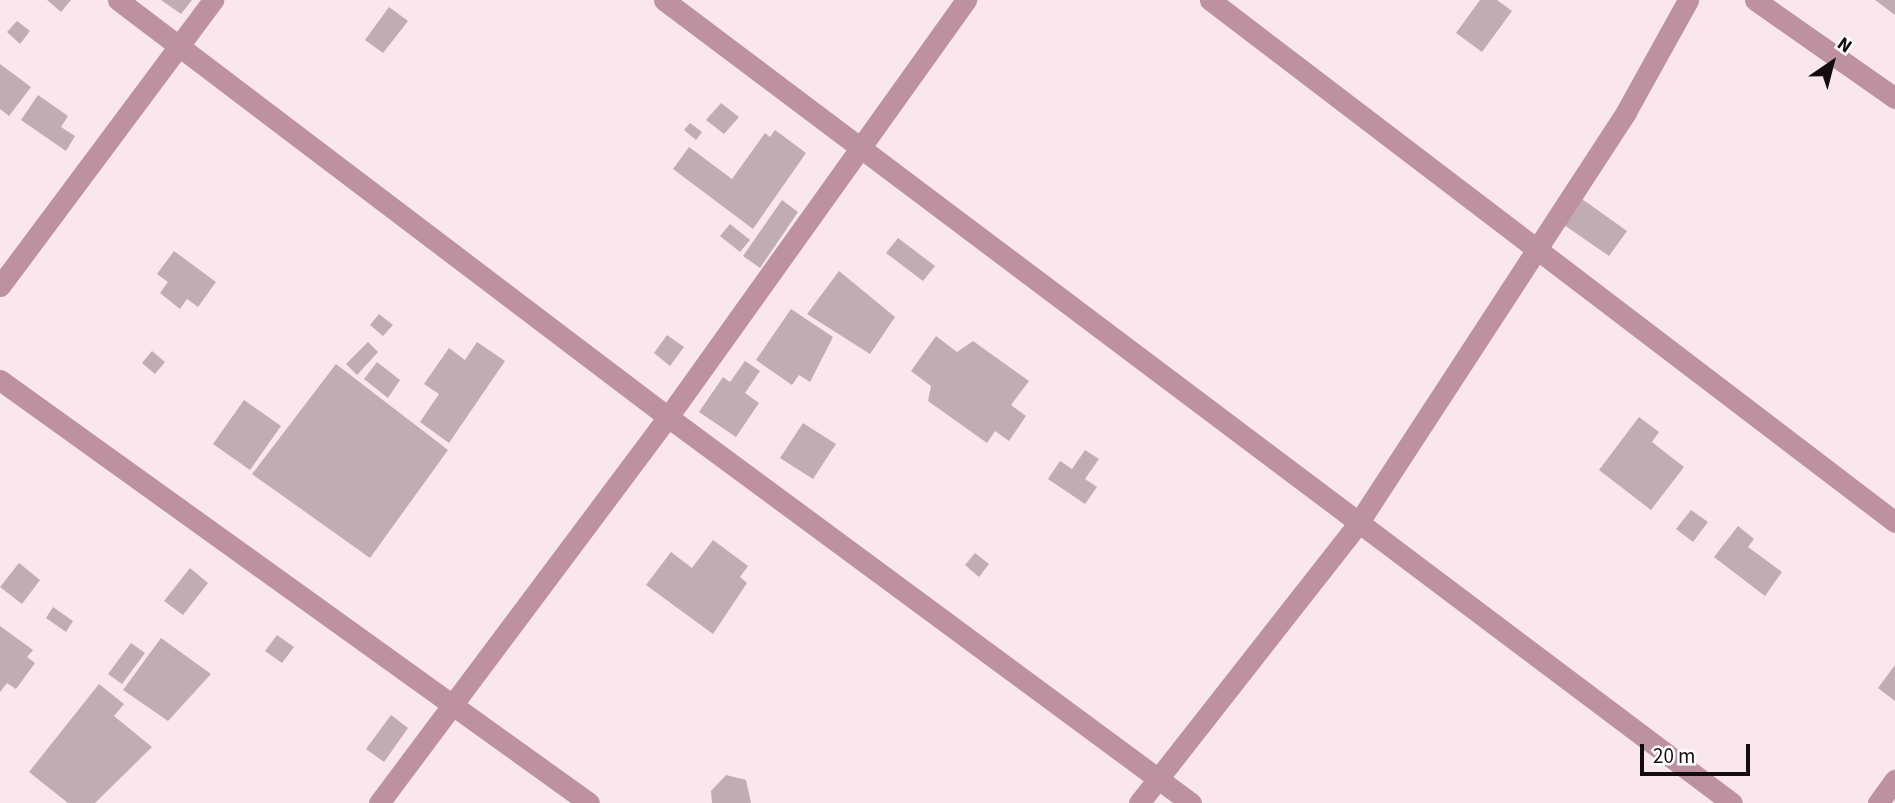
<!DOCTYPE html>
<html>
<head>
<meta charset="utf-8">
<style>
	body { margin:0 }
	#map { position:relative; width:1895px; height:803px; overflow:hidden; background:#fae6ed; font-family:"Source Sans 3",sans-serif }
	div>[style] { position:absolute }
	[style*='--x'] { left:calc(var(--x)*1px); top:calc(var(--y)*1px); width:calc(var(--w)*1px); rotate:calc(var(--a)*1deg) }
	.building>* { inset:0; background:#c0adb3 }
	.street>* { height:21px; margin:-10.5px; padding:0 10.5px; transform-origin:10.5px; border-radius:10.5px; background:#bd91a0 }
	span { translate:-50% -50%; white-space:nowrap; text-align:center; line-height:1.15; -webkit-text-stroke:5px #fff; paint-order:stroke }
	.north { position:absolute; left:1797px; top:28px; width:70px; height:70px; -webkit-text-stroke:5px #fff; paint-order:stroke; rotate:35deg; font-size:19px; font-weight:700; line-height:28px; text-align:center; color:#140d0f }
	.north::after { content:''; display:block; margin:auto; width:24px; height:32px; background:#140d0f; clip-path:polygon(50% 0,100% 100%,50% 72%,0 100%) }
	.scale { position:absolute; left:1640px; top:744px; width:110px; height:32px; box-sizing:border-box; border:4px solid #140d0f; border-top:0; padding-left:9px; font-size:21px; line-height:24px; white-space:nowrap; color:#140d0f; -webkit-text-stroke:5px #fff; paint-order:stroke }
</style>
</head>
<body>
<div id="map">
	<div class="building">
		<div style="clip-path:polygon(47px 0,71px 0,61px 12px)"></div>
		<div style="clip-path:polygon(161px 0,192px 0,181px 14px)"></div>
		<div style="clip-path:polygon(1480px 0,1497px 0,1512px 11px,1482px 52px,1456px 33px)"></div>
		<div style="clip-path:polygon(1875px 0,1895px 0,1895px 15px)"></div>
		<div style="clip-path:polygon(389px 7px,408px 21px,383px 53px,365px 40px)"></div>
		<div style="clip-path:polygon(17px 21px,30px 31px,20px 44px,7px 32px)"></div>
		<div style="clip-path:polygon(0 64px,31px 87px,9px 116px,0 109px)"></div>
		<div style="clip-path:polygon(38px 95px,68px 116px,61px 127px,75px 136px,66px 151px,21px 120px)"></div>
		<div style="clip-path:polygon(721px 103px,739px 117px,724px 134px,706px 120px)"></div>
		<div style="clip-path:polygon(690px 123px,702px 132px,696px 140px,684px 130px)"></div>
		<div style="clip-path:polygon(775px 130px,806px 153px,753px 229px,673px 169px,689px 147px,732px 179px,765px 133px,770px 137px)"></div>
		<div style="clip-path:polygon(1582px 199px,1627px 231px,1609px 256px,1564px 225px)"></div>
		<div style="clip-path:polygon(782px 200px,798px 212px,760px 268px,743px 256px)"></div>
		<div style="clip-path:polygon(730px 224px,750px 240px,740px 252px,720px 236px)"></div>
		<div style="clip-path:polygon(898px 238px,935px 266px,923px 281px,886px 253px)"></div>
		<div style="clip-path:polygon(174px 251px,216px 282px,198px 307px,187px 299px,180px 309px,160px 293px,168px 282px,157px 274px)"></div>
		<div style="clip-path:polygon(839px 271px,895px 317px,870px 354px,807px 314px)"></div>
		<div style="clip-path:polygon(791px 309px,833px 337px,810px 382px,799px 375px,792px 385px,756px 360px)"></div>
		<div style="clip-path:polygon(379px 314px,393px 325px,383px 336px,370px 325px)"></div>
		<div style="clip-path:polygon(667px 335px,684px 347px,670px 366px,654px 353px)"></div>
		<div style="clip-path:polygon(936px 336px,957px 352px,973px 341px,1029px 381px,1011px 405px,1026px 416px,1009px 441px,995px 431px,987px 443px,928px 401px,931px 386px,911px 371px)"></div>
		<div style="clip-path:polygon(368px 342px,378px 352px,357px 375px,346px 364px)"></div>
		<div style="clip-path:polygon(477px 342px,505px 361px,449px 443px,420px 422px,439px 394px,424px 384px,449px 348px,465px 360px)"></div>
		<div style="clip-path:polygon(152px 351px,165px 362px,155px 374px,142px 363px)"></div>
		<div style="clip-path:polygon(745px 361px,760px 371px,745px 393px,759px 403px,736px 437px,699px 412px,723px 377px,730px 382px)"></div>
		<div style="clip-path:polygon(377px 362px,400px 380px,388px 398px,364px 379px)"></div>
		<div style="clip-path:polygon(336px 364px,448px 450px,370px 558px,252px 474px)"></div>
		<div style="clip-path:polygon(244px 400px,281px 426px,250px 470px,213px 444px)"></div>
		<div style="clip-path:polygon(1639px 417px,1659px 432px,1652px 442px,1684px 467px,1651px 510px,1599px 470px)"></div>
		<div style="clip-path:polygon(803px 423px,836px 444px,813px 479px,780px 458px)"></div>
		<div style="clip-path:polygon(1085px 450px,1099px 459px,1085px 479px,1097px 487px,1085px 504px,1048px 479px,1060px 461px,1072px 469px)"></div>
		<div style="clip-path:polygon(1691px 510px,1708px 522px,1693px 542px,1676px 529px)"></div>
		<div style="clip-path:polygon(1738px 526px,1754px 539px,1748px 547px,1782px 572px,1765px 596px,1714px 557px)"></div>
		<div style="clip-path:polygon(713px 540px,748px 566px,740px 577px,747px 583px,713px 634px,646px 585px,671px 552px,692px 568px)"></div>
		<div style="clip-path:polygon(975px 553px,989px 564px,979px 577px,965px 565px)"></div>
		<div style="clip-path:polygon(19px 563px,40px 580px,22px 604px,0 587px)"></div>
		<div style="clip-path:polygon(190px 568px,208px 583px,183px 615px,164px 601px)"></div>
		<div style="clip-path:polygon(53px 607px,73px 621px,66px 632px,46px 618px)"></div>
		<div style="clip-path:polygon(0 626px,33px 650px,27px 657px,35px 663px,16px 689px,7px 683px,0 692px)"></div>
		<div style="clip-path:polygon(277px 635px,294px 647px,282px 663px,265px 651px)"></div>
		<div style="clip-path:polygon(161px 638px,211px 674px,168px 721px,123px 690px)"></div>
		<div style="clip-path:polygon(131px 643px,145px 653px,122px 684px,108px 674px)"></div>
		<div style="clip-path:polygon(1895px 665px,1895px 701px,1878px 688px)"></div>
		<div style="clip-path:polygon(99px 684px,124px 704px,114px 716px,152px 747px,95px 803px,68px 803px,29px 772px)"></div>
		<div style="clip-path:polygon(391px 715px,408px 728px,384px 762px,366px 749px)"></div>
		<div style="clip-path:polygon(726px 775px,746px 780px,751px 803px,712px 803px,711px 791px)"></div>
	</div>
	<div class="street">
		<div style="--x:118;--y:0;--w:690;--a:37.17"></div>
		<div style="--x:668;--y:417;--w:650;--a:36.43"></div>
		<div style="--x:664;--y:0;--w:1336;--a:36.94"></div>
		<div style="--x:1210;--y:0;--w:861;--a:37.31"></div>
		<div style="--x:1755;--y:0;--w:171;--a:35"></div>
		<div style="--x:0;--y:286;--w:357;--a:-53.3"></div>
		<div style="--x:0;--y:380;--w:725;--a:35.68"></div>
		<div style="--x:379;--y:803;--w:482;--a:-53.2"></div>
		<div style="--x:668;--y:417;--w:513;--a:-54.45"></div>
		<div style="--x:1139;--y:803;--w:353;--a:-51.9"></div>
		<div style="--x:1357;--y:525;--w:493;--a:-56.9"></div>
		<div style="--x:1626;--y:112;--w:128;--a:-61"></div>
		<div style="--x:1878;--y:803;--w:29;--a:-54"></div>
	</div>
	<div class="north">N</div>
	<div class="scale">20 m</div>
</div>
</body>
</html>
